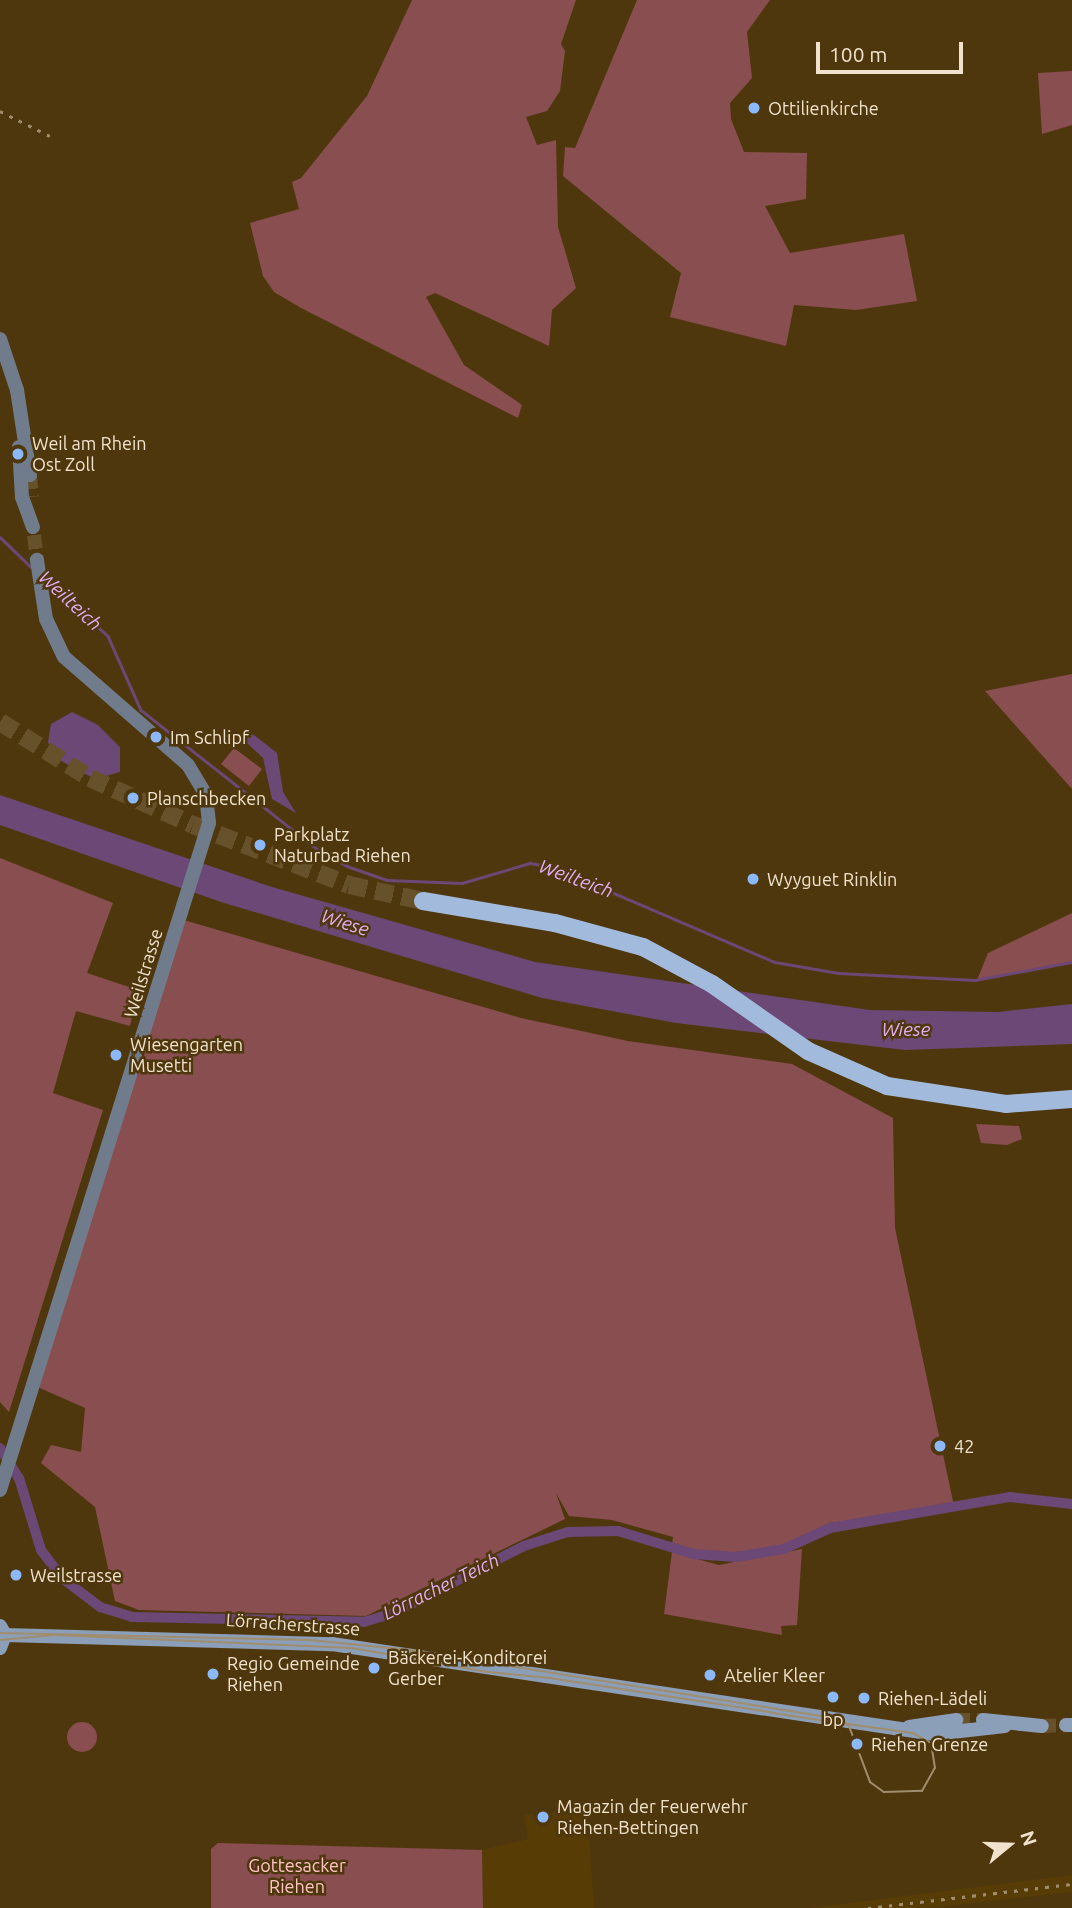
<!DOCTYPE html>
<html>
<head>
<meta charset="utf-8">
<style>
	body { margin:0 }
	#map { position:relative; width:1072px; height:1908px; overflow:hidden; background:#4f370d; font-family:Ubuntu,sans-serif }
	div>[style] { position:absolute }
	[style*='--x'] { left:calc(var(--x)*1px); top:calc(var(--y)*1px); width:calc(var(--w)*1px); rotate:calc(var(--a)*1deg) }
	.built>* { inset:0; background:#583c06 }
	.green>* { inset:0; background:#884e50 }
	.round { border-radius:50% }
	.water>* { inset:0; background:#6b4876 }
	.stream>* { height:2.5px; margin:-1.25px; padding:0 1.25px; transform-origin:1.25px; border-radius:1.25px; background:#6b4876 }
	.canal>* { height:10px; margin:-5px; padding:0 5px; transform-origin:5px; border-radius:5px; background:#6b4876 }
	.tertiary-tunnel>* { height:14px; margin-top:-7px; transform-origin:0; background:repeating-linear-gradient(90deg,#67512a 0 14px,transparent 0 21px) }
	.secondary-tunnel>* { height:14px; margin-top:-7px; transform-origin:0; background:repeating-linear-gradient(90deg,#67512a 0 14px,transparent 0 21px) }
	.primary-tunnel>* { height:18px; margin-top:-9px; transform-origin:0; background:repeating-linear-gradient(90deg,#67512a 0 18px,transparent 0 27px) }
	.tertiary>* { height:14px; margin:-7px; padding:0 7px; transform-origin:7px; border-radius:7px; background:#707c8c }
	.secondary>* { height:14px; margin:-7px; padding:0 7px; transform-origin:7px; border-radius:7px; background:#8c9fb9 }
	.primary>* { height:18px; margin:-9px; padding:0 9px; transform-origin:9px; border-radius:9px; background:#a2badc }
	.tram>* { height:2px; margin:-1px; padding:0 1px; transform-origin:1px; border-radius:1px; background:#a08d6d }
	.rail>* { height:2.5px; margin-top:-1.25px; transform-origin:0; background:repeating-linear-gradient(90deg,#a08d6d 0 3.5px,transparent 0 10.5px) }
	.dots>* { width:19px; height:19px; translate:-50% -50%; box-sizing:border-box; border:4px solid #4f370d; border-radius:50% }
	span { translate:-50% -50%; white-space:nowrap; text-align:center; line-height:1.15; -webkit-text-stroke:5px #4f370d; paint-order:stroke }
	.poi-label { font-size:18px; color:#f0e2cc }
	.left { translate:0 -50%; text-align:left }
	.street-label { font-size:18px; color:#f0e2cc }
	.park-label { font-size:18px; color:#ffc3c4 }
	.water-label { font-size:19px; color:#e3adf5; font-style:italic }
	.north { position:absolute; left:974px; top:1810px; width:70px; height:70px; -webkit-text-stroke:5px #4f370d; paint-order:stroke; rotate:71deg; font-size:19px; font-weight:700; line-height:28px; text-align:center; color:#f0e2cc }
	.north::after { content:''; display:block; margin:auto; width:24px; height:32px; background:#f0e2cc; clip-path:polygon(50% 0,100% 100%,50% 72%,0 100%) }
	.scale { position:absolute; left:816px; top:42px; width:147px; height:32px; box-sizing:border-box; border:4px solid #f0e2cc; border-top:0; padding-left:9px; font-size:21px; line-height:24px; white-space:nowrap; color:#f0e2cc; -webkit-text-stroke:5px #4f370d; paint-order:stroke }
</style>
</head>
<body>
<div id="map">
	<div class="built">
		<div style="clip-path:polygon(587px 1809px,594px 1908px,483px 1908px,482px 1850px,528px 1839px,524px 1815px)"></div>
		<div style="clip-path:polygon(1072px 1875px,1072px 1892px,927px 1908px,809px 1908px)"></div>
	</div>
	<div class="green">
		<div style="clip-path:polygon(412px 0,576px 0,561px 44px,565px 51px,560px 91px,547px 111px,526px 117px,537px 145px,556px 140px,558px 227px,576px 288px,552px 310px,549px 346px,435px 293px,426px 297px,464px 365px,522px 405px,518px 418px,301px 308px,274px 292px,263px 276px,250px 223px,299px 209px,292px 182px,301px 178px,367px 96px)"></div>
		<div style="clip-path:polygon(637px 0,770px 0,747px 32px,752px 78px,730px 103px,731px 119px,744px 152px,807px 153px,806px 199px,765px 206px,790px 253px,904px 234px,917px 301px,856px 310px,794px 305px,786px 346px,670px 317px,681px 273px,563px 176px,565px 147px,575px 148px)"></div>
		<div style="clip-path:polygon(1072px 71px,1072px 125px,1042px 134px,1038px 73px)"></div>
		<div style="clip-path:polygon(1072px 674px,1072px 789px,985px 691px)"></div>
		<div style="clip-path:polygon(234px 748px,262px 769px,249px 786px,221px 764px)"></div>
		<div style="clip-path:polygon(0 858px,113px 903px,87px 973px,138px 990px,130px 1026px,76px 1011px,53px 1093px,103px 1110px,9px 1412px,0 1402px)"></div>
		<div style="clip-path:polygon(1072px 913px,1072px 962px,977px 980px,988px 953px)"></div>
		<div style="clip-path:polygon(180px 919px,521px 1018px,628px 1041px,792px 1064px,893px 1118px,895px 1228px,954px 1506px,830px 1523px,776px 1548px,714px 1554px,672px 1545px,673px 1537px,612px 1520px,569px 1516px,556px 1493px,565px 1519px,366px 1616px,139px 1610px,115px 1601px,95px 1507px,41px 1463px,51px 1445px,81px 1452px,85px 1408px,33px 1385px)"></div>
		<div style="clip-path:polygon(976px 1124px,1019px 1126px,1022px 1139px,1007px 1145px,981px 1143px)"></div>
		<div style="clip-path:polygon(802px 1549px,797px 1625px,781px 1626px,782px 1635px,664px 1614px,672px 1552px,719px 1565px)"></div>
		<div class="round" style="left:67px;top:1722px;width:30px;height:30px"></div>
		<div style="clip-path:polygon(218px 1843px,482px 1850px,483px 1908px,211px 1908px,211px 1849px)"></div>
	</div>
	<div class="water">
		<div style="clip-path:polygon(72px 712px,98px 725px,120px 747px,120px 772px,95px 779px,54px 757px,48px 742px,51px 724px)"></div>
		<div style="clip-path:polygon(230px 732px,254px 735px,277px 753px,283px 792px,296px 813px,272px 799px,263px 758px,246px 742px,218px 737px)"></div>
		<div style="clip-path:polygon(0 795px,272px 887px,535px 962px,870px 1010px,998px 1012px,1072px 1004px,1072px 1044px,905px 1050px,676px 1023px,542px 998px,221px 902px,0 825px)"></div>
	</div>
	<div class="stream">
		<div style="--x:0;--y:537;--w:43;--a:44.1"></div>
		<div style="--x:47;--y:581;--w:82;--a:42"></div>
		<div style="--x:108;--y:636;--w:81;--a:66"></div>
		<div style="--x:141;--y:710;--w:231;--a:38.3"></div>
		<div style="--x:322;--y:853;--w:28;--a:27"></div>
		<div style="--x:347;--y:866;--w:42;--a:19.3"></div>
		<div style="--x:387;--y:880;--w:75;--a:2.3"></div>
		<div style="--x:462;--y:883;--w:71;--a:-16.4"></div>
		<div style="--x:530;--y:863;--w:23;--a:10"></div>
		<div style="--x:553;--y:867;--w:241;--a:23.2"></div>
		<div style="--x:775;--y:962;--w:64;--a:9.9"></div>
		<div style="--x:838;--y:973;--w:137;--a:2.9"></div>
		<div style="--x:975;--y:980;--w:99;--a:-10.5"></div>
	</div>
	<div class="canal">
		<div style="--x:0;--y:1448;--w:36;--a:58"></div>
		<div style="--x:19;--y:1478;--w:75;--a:73"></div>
		<div style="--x:41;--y:1550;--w:35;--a:53"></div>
		<div style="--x:62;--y:1578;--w:48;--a:37.3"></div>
		<div style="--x:100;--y:1607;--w:34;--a:17"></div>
		<div style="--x:132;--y:1617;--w:232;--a:1.2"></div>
		<div style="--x:364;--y:1622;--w:34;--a:-17"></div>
		<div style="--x:396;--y:1612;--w:144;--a:-27.3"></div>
		<div style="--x:524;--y:1546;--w:46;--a:-17.7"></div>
		<div style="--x:568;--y:1532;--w:50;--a:-1.1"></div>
		<div style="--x:618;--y:1531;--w:78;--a:17"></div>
		<div style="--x:693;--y:1554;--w:43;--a:4"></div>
		<div style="--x:736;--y:1557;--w:49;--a:-9.5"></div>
		<div style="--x:784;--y:1549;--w:51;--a:-24.5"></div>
		<div style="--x:830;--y:1528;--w:183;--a:-9.8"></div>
		<div style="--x:1010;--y:1497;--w:62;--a:6.4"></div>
	</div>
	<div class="tertiary-tunnel">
		<div style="--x:30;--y:475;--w:22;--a:85"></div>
		<div style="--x:34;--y:535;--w:25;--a:83"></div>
	</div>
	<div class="secondary-tunnel">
		<div style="--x:956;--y:1720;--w:27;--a:0"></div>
		<div style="--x:1042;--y:1726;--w:24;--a:-2"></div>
	</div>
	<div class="primary-tunnel">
		<div style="--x:0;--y:722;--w:106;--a:31.9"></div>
		<div style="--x:90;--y:778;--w:113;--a:24.5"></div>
		<div style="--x:193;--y:825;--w:167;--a:21"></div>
		<div style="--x:349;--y:885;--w:76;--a:12.2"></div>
	</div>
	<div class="tertiary">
		<div style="--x:0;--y:339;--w:54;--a:71.6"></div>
		<div style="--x:17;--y:390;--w:86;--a:81.3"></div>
		<div style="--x:19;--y:447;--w:50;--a:86.6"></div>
		<div style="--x:22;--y:497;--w:32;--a:70"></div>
		<div style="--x:0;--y:1490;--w:699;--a:-72.6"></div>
		<div style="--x:209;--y:823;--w:28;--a:-96"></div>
		<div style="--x:206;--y:795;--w:35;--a:-121"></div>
		<div style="--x:188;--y:765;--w:164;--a:-138.9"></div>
		<div style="--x:64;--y:657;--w:42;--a:-115.3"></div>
		<div style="--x:46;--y:619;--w:60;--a:-98.7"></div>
	</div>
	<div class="secondary">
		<div style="--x:0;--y:1626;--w:10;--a:61"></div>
		<div style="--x:5;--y:1635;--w:14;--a:111"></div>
		<div style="--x:5;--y:1635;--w:327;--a:1.6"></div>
		<div style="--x:332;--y:1644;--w:609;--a:8.5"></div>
		<div style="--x:934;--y:1734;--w:71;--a:-6.4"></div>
		<div style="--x:983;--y:1720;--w:59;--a:5.8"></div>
		<div style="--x:1066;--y:1725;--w:6;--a:0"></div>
		<div style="--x:909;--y:1727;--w:48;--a:-8.5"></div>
	</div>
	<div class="primary">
		<div style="--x:423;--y:901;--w:134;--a:9.5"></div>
		<div style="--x:555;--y:923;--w:91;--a:15.3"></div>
		<div style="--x:643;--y:947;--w:78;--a:28.2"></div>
		<div style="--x:712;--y:984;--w:117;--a:34.9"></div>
		<div style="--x:808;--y:1051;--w:86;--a:23.9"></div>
		<div style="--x:887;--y:1086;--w:120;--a:8.6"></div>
		<div style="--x:1006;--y:1104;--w:66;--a:-4.3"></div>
	</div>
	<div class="tram">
		<div style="--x:0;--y:1633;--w:310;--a:1.3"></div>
		<div style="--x:310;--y:1640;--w:100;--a:5.8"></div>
		<div style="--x:409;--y:1650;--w:431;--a:9.1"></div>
		<div style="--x:835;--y:1718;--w:8;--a:23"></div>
		<div style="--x:842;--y:1721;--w:2;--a:27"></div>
		<div style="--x:844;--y:1722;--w:4;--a:34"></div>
		<div style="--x:847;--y:1724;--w:3;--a:45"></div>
		<div style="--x:849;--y:1726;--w:60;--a:69.4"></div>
		<div style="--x:870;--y:1782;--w:17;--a:36"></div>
		<div style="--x:884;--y:1792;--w:38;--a:-2"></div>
		<div style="--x:922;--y:1791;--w:26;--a:-61"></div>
		<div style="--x:935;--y:1768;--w:25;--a:-99"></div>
		<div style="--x:931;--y:1743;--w:21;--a:-151"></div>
		<div style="--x:913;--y:1733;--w:66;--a:-172.1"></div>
		<div style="--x:848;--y:1724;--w:1;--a:180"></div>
		<div style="--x:847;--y:1724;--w:9;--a:-174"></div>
		<div style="--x:838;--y:1723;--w:59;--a:-171.2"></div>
		<div style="--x:780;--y:1714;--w:23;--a:-170"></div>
		<div style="--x:757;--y:1710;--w:208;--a:-171.2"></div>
		<div style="--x:551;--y:1678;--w:63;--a:-174.6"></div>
		<div style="--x:488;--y:1672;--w:138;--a:-170"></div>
		<div style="--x:352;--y:1648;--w:298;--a:-177.5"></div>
		<div style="--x:54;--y:1635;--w:54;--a:174.7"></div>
	</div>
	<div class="rail">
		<div style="--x:0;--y:111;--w:58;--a:26.6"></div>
		<div style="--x:868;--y:1908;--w:205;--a:-6.7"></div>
	</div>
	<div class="dots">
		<div style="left:754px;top:108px;background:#8bb9fc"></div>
		<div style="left:18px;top:454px;background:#8bb9fc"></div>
		<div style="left:156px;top:737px;background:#8bb9fc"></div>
		<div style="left:133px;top:798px;background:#8bb9fc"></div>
		<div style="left:260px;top:845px;background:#8bb9fc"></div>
		<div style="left:753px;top:879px;background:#8bb9fc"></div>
		<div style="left:116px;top:1055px;background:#8bb9fc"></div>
		<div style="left:940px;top:1446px;background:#8bb9fc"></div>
		<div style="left:16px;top:1575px;background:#8bb9fc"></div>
		<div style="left:374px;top:1668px;background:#8bb9fc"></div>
		<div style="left:213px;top:1674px;background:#8bb9fc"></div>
		<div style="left:710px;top:1675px;background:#8bb9fc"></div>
		<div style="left:833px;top:1697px;background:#8bb9fc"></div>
		<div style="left:864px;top:1698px;background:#8bb9fc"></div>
		<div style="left:857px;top:1744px;background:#8bb9fc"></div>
		<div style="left:543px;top:1817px;background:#8bb9fc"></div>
	</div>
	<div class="poi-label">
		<span class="left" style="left:768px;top:108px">Ottilienkirche</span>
		<span class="left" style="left:32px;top:454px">Weil am Rhein<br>Ost Zoll</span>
		<span class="left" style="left:170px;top:737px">Im Schlipf</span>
		<span class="left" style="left:147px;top:798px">Planschbecken</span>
		<span class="left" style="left:274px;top:845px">Parkplatz<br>Naturbad Riehen</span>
		<span class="left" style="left:767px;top:879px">Wyyguet Rinklin</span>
		<span class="left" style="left:130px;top:1055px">Wiesengarten<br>Musetti</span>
		<span class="left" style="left:954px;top:1446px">42</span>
		<span class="left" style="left:30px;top:1575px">Weilstrasse</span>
		<span class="left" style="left:388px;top:1668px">Bäckerei-Konditorei<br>Gerber</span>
		<span class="left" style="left:227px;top:1674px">Regio Gemeinde<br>Riehen</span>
		<span class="left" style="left:724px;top:1675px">Atelier Kleer</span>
		<span class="left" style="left:878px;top:1698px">Riehen-Lädeli</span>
		<span style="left:833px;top:1719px">bp</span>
		<span class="left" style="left:871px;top:1744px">Riehen Grenze</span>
		<span class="left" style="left:557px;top:1817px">Magazin der Feuerwehr<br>Riehen-Bettingen</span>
	</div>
	<div class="street-label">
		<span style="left:143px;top:973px;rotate:-73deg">Weilstrasse</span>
		<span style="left:293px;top:1624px;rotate:4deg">Lörracherstrasse</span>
	</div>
	<div class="park-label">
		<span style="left:297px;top:1876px">Gottesacker<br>Riehen</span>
	</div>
	<div class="water-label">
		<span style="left:70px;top:601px;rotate:43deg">Weilteich</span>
		<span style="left:576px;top:879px;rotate:20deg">Weilteich</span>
		<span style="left:345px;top:923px;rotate:18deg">Wiese</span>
		<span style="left:906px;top:1030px">Wiese</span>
		<span style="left:441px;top:1587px;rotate:-26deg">Lörracher Teich</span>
	</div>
	<div class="north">N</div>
	<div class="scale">100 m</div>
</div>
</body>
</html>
